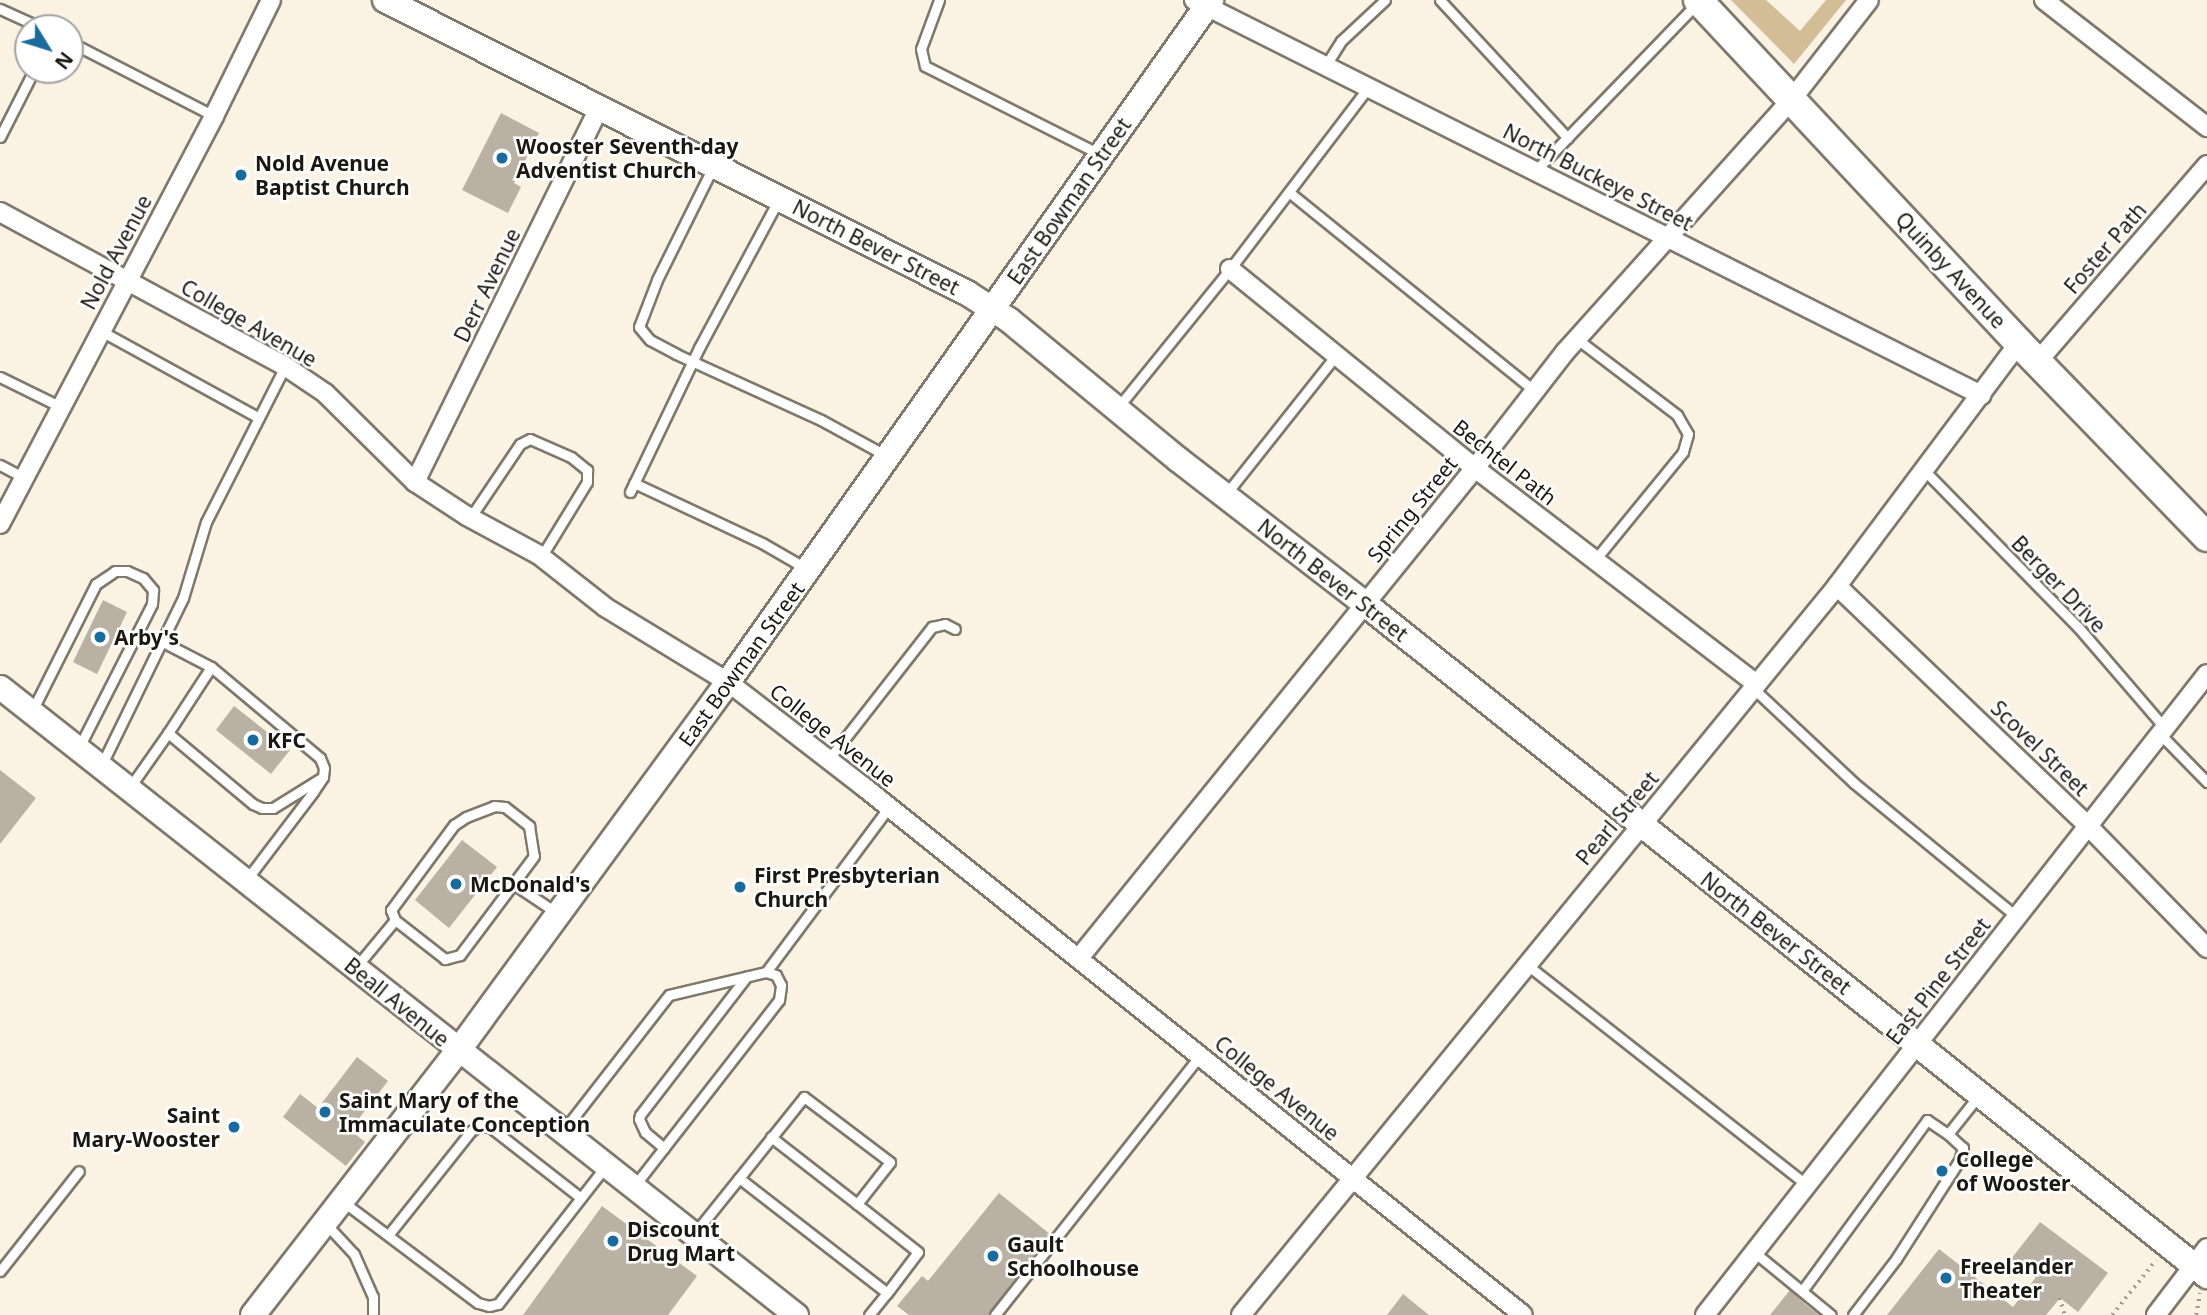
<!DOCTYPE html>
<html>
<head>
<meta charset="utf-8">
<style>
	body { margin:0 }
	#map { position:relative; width:2207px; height:1315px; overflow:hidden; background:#faf2e3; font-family:"Noto Sans",sans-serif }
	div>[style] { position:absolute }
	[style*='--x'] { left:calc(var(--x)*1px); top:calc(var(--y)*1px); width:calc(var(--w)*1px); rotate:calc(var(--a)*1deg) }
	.green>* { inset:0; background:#d2bd96 }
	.building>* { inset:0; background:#b9b1a3 }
	.path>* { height:3.5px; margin-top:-1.75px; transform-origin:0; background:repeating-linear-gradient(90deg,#9f998e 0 2px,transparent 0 7px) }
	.roads { filter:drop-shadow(2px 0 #7f786b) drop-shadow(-2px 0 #7f786b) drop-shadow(0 2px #7f786b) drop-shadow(0 -2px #7f786b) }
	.service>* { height:9px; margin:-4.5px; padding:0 4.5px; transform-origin:4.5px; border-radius:4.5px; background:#fff }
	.minor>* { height:18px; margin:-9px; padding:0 9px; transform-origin:9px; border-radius:9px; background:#fff }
	.tertiary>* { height:23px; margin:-11.5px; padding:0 11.5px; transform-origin:11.5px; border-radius:11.5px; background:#fff }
	.secondary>* { height:24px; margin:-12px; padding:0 12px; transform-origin:12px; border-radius:12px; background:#fff }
	.primary>* { height:28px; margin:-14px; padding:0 14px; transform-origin:14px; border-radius:14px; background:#fff }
	.dots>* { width:19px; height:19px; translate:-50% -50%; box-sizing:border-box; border:4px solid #fff; border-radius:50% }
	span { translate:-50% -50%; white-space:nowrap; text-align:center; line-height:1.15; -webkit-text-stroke:5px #fff; paint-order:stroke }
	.poi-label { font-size:21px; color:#1b1813; font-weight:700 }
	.left { translate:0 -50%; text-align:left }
	.right { translate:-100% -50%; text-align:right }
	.street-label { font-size:21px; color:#1b1813 }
	.north { position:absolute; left:14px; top:14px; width:70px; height:70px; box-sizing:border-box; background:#fff; border:2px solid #a4a3a1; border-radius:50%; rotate:128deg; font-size:19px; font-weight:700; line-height:28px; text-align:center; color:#1b1813 }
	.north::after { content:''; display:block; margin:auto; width:24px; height:32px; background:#186b9c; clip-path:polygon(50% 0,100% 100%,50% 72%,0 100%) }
</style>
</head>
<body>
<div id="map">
	<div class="green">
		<div style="clip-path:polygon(1731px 0,1766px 0,1800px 31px,1826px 0,1846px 0,1794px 64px)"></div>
	</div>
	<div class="building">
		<div style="clip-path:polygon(501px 113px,539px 133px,514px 183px,521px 187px,508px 213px,462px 190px)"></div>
		<div style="clip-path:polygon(103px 600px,127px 612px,97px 674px,73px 662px)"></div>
		<div style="clip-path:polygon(234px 706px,290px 750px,271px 774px,216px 730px)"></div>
		<div style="clip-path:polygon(0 770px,36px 798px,0 844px)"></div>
		<div style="clip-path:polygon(462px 840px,497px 867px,449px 928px,415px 900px)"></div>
		<div style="clip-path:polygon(357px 1057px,388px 1081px,350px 1130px,365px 1142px,346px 1166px,283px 1117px,300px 1094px,318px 1108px)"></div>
		<div style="clip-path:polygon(999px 1193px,1050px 1234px,988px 1315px,909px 1315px,897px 1306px,922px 1276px,928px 1281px)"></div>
		<div style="clip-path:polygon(602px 1206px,697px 1276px,668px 1315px,523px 1315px)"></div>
		<div style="clip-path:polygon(2040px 1222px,2108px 1273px,2078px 1312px,2060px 1298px,2046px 1315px,1887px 1315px,1939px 1249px,2013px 1307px,2036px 1277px,2011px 1259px)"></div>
		<div style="clip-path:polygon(1790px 1290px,1806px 1305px,1819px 1315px,1770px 1315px)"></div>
		<div style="clip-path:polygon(1403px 1294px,1429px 1315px,1387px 1315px)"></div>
	</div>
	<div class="path">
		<div style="--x:2060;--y:1298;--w:18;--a:74"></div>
		<div style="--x:2112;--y:1315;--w:70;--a:-51.3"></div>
		<div style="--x:2196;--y:1315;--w:22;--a:-80"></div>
	</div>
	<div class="roads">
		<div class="service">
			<div style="--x:939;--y:0;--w:52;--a:110.2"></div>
			<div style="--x:921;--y:49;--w:17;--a:77"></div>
			<div style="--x:925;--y:66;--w:197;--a:26.8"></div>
			<div style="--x:1440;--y:0;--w:188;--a:47.2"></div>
			<div style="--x:0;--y:9;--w:46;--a:24.3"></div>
			<div style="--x:70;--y:42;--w:162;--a:27.2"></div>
			<div style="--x:1326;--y:65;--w:28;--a:-58"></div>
			<div style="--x:1341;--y:41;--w:60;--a:-43"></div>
			<div style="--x:0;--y:137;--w:75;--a:-63.1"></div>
			<div style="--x:713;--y:167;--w:126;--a:116.4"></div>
			<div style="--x:657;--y:280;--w:50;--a:111"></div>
			<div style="--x:639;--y:327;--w:17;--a:50"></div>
			<div style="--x:650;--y:340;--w:30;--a:28"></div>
			<div style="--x:676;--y:354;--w:159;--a:24.5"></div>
			<div style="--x:821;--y:420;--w:73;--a:28.7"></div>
			<div style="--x:1536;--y:170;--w:233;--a:-46"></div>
			<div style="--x:1289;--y:192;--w:316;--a:39"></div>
			<div style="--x:101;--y:331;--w:180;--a:28.8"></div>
			<div style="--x:1577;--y:339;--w:126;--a:37.2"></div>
			<div style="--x:1677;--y:415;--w:22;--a:60"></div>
			<div style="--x:1688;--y:434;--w:19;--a:106"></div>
			<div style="--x:1683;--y:452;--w:139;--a:129.2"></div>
			<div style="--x:0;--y:377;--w:66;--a:26.2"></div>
			<div style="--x:1119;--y:406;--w:176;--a:-51"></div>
			<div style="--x:1230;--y:269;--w:228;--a:-52.7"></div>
			<div style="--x:0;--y:465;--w:26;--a:28"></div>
			<div style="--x:1924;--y:470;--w:220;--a:45.6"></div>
			<div style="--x:2078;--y:627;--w:132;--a:49.3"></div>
			<div style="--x:634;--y:483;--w:141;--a:25.1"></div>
			<div style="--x:762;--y:543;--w:52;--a:30"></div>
			<div style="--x:630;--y:492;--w:160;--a:-64.4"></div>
			<div style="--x:699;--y:348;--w:169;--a:-61.8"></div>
			<div style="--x:1226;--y:494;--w:177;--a:-51.6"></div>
			<div style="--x:470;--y:518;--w:89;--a:-56"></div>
			<div style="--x:520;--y:444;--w:11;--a:-27"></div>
			<div style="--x:530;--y:439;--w:45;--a:23.7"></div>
			<div style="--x:571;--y:457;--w:21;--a:39"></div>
			<div style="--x:587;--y:470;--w:12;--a:90"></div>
			<div style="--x:587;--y:482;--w:88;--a:121.5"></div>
			<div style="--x:163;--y:642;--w:54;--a:27.5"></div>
			<div style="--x:1754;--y:689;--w:137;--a:43.2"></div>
			<div style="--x:1854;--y:783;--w:211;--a:39.4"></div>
			<div style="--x:32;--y:711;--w:142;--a:-63.3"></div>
			<div style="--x:96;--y:584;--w:23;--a:-34"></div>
			<div style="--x:115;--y:571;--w:12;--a:0"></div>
			<div style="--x:127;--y:571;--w:17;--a:24"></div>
			<div style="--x:143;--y:578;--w:16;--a:50"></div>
			<div style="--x:153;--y:590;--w:14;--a:94"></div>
			<div style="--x:152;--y:604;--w:161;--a:117"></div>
			<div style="--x:2159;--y:733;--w:69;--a:45.6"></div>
			<div style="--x:828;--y:760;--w:169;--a:-52"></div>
			<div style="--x:932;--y:627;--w:13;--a:-13"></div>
			<div style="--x:945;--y:624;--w:11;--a:27"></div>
			<div style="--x:102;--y:764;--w:185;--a:-64"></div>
			<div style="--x:183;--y:598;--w:79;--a:-73.2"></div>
			<div style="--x:206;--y:522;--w:175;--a:-63.1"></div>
			<div style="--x:130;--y:787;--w:66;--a:-54.9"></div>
			<div style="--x:494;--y:806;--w:11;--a:5"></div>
			<div style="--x:505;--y:807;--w:31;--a:38"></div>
			<div style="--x:529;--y:826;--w:30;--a:81"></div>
			<div style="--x:534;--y:856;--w:124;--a:126.8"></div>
			<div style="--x:460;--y:955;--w:16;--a:165"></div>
			<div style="--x:445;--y:959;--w:63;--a:-142"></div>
			<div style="--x:395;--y:920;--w:11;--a:-112"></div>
			<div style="--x:391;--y:910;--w:106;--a:-53.5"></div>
			<div style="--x:454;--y:825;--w:14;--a:-34"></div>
			<div style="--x:466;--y:817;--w:30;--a:-21"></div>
			<div style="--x:247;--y:879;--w:109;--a:-52.8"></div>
			<div style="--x:313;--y:792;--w:18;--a:-56"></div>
			<div style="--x:323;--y:777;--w:9;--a:-84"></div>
			<div style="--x:324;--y:768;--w:11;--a:-112"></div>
			<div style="--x:320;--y:758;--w:142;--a:-140.1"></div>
			<div style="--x:211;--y:667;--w:79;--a:123.1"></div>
			<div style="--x:168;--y:733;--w:111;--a:39.9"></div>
			<div style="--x:253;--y:804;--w:10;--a:24"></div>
			<div style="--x:262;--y:808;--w:11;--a:0"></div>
			<div style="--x:273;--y:808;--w:59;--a:-31.8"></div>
			<div style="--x:515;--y:885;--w:50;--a:33.7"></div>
			<div style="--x:1526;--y:964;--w:357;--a:38.2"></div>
			<div style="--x:356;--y:967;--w:61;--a:-50.3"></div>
			<div style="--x:563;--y:1131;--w:172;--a:-52.1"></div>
			<div style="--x:669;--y:995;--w:100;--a:-13.3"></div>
			<div style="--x:766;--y:972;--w:206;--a:-53.3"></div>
			<div style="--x:771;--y:1137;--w:109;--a:37.9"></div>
			<div style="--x:664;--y:1148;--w:25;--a:-140"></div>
			<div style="--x:645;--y:1132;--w:14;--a:-115"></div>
			<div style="--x:639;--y:1119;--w:4;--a:-76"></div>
			<div style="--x:640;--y:1115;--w:175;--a:-52.4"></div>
			<div style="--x:635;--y:1185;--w:234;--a:-52.1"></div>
			<div style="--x:779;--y:1000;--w:15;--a:-82"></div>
			<div style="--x:781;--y:985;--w:11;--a:-117"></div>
			<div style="--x:776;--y:975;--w:10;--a:-163"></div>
			<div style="--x:342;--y:1201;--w:170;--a:36.9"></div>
			<div style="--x:478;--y:1303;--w:11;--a:15"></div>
			<div style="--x:489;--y:1306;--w:9;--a:-13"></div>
			<div style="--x:498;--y:1304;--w:175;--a:-52"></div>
			<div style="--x:326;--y:1224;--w:41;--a:47"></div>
			<div style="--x:354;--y:1254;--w:47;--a:66.2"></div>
			<div style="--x:373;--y:1297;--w:18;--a:90"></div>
			<div style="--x:389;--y:1234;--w:132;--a:-51.5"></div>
			<div style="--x:471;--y:1131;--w:9;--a:-32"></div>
			<div style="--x:479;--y:1126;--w:11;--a:5"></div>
			<div style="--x:490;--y:1127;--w:115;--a:38"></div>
			<div style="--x:694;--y:1234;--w:72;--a:-51.2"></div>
			<div style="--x:1754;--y:1252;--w:99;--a:39.3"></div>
			<div style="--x:0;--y:1271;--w:127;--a:-51.7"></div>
			<div style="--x:1802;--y:1291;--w:212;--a:-53.8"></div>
			<div style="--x:1927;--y:1120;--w:25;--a:34"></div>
			<div style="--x:1948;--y:1134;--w:50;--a:-51.5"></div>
			<div style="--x:869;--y:1315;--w:28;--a:-51"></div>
			<div style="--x:887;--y:1293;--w:51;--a:-52.9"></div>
			<div style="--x:918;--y:1252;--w:78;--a:-141.8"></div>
			<div style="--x:857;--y:1204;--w:53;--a:-51.8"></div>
			<div style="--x:890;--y:1162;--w:108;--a:-142.9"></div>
			<div style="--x:804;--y:1097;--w:104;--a:128.7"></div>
			<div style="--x:739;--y:1178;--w:187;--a:37.8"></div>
			<div style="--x:995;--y:1315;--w:331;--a:-51.7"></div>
			<div style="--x:1853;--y:1315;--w:71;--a:-52.5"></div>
			<div style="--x:1896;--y:1259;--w:117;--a:-57.3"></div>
			<div style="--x:1959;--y:1161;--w:14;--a:-73"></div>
			<div style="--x:1963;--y:1148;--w:21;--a:-137"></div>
		</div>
		<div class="minor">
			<div style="--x:1194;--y:0;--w:881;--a:26.65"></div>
			<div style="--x:2044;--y:0;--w:207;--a:37.9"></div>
			<div style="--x:0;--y:212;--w:324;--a:28.4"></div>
			<div style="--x:285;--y:366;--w:48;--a:34"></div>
			<div style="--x:325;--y:393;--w:127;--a:44.7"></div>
			<div style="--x:415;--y:482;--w:62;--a:33.2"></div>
			<div style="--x:467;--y:516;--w:82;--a:28.4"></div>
			<div style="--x:539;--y:555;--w:84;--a:38.2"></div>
			<div style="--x:605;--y:607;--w:144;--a:31.4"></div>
			<div style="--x:728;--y:682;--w:172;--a:37.7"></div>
			<div style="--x:864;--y:787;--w:844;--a:38.7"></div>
			<div style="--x:1230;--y:269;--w:316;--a:39.1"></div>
			<div style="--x:1475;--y:468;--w:355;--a:37.5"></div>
			<div style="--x:2038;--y:361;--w:259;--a:-49.2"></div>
			<div style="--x:415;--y:482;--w:417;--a:-63.8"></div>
			<div style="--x:0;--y:524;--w:461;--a:-62.3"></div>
			<div style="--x:214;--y:116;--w:129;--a:-63.8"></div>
			<div style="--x:1837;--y:586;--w:346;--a:43.7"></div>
			<div style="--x:2087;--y:825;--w:172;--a:45.7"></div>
			<div style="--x:1079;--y:958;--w:630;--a:-51.06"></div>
			<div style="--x:1475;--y:468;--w:147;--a:-52.2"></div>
			<div style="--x:1565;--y:352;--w:340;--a:-48.1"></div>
			<div style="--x:1792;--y:99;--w:125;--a:-52.1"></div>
			<div style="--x:1241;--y:1315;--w:942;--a:-50.73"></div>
			<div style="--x:1837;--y:586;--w:304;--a:-53.2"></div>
			<div style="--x:1705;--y:1315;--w:814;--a:-51.93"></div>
			<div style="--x:2156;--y:1315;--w:84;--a:-52.7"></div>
		</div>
		<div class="tertiary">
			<div style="--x:0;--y:687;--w:1014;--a:38.27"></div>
		</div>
		<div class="secondary">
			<div style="--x:385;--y:0;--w:652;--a:26.72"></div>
			<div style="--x:967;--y:293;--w:50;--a:32.7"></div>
			<div style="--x:1009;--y:320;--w:220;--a:39.5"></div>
			<div style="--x:1179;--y:460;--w:234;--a:37.7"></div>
			<div style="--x:1364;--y:603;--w:1079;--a:38.6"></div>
			<div style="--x:253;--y:1315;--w:334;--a:-52.2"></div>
			<div style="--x:458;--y:1051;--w:457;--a:-53.8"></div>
			<div style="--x:728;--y:682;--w:836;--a:-54.69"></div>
		</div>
		<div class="primary">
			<div style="--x:1698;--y:0;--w:470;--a:46.9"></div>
			<div style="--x:2019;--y:343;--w:270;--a:45.9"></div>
		</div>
	</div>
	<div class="dots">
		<div style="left:502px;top:158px;background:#186b9c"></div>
		<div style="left:241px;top:175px;background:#186b9c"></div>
		<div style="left:100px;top:637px;background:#186b9c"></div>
		<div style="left:253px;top:740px;background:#186b9c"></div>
		<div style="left:456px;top:884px;background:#186b9c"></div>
		<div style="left:740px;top:887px;background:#186b9c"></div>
		<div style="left:325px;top:1112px;background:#186b9c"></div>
		<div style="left:234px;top:1127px;background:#186b9c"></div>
		<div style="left:1942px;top:1171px;background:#186b9c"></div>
		<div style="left:613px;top:1241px;background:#186b9c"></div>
		<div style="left:993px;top:1256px;background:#186b9c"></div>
		<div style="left:1946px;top:1278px;background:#186b9c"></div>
	</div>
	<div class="poi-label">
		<span class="left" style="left:516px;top:158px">Wooster Seventh-day<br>Adventist Church</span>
		<span class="left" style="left:255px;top:175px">Nold Avenue<br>Baptist Church</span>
		<span class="left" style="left:114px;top:637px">Arby's</span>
		<span class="left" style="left:267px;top:740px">KFC</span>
		<span class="left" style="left:754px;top:887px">First Presbyterian<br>Church</span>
		<span class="left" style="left:470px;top:884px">McDonald's</span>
		<span class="left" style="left:339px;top:1112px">Saint Mary of the<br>Immaculate Conception</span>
		<span class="right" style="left:220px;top:1127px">Saint<br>Mary-Wooster</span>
		<span class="left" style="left:1956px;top:1171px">College<br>of Wooster</span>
		<span class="left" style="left:627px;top:1241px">Discount<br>Drug Mart</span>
		<span class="left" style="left:1007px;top:1256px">Gault<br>Schoolhouse</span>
		<span class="left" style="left:1960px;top:1278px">Freelander<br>Theater</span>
	</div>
	<div class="street-label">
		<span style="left:1598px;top:177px;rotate:27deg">North Buckeye Street</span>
		<span style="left:1069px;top:201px;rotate:-55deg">East Bowman Street</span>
		<span style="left:876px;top:247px;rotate:27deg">North Bever Street</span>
		<span style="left:2105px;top:248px;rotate:-49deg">Foster Path</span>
		<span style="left:116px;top:252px;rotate:-62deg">Nold Avenue</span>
		<span style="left:1951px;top:270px;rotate:47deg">Quinby Avenue</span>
		<span style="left:487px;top:285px;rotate:-64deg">Derr Avenue</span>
		<span style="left:249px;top:323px;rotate:30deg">College Avenue</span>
		<span style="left:1505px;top:462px;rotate:38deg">Bechtel Path</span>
		<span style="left:1412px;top:509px;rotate:-51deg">Spring Street</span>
		<span style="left:1333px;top:580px;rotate:38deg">North Bever Street</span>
		<span style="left:2059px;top:584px;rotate:46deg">Berger Drive</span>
		<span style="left:741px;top:664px;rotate:-54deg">East Bowman Street</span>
		<span style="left:833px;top:735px;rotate:38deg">College Avenue</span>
		<span style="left:2040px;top:748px;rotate:44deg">Scovel Street</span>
		<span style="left:1617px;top:818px;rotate:-50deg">Pearl Street</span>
		<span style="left:1776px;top:933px;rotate:38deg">North Bever Street</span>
		<span style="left:1938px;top:981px;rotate:-52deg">East Pine Street</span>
		<span style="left:397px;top:1002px;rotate:39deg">Beall Avenue</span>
		<span style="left:1277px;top:1088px;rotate:39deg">College Avenue</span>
	</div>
	<div class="north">N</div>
</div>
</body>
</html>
